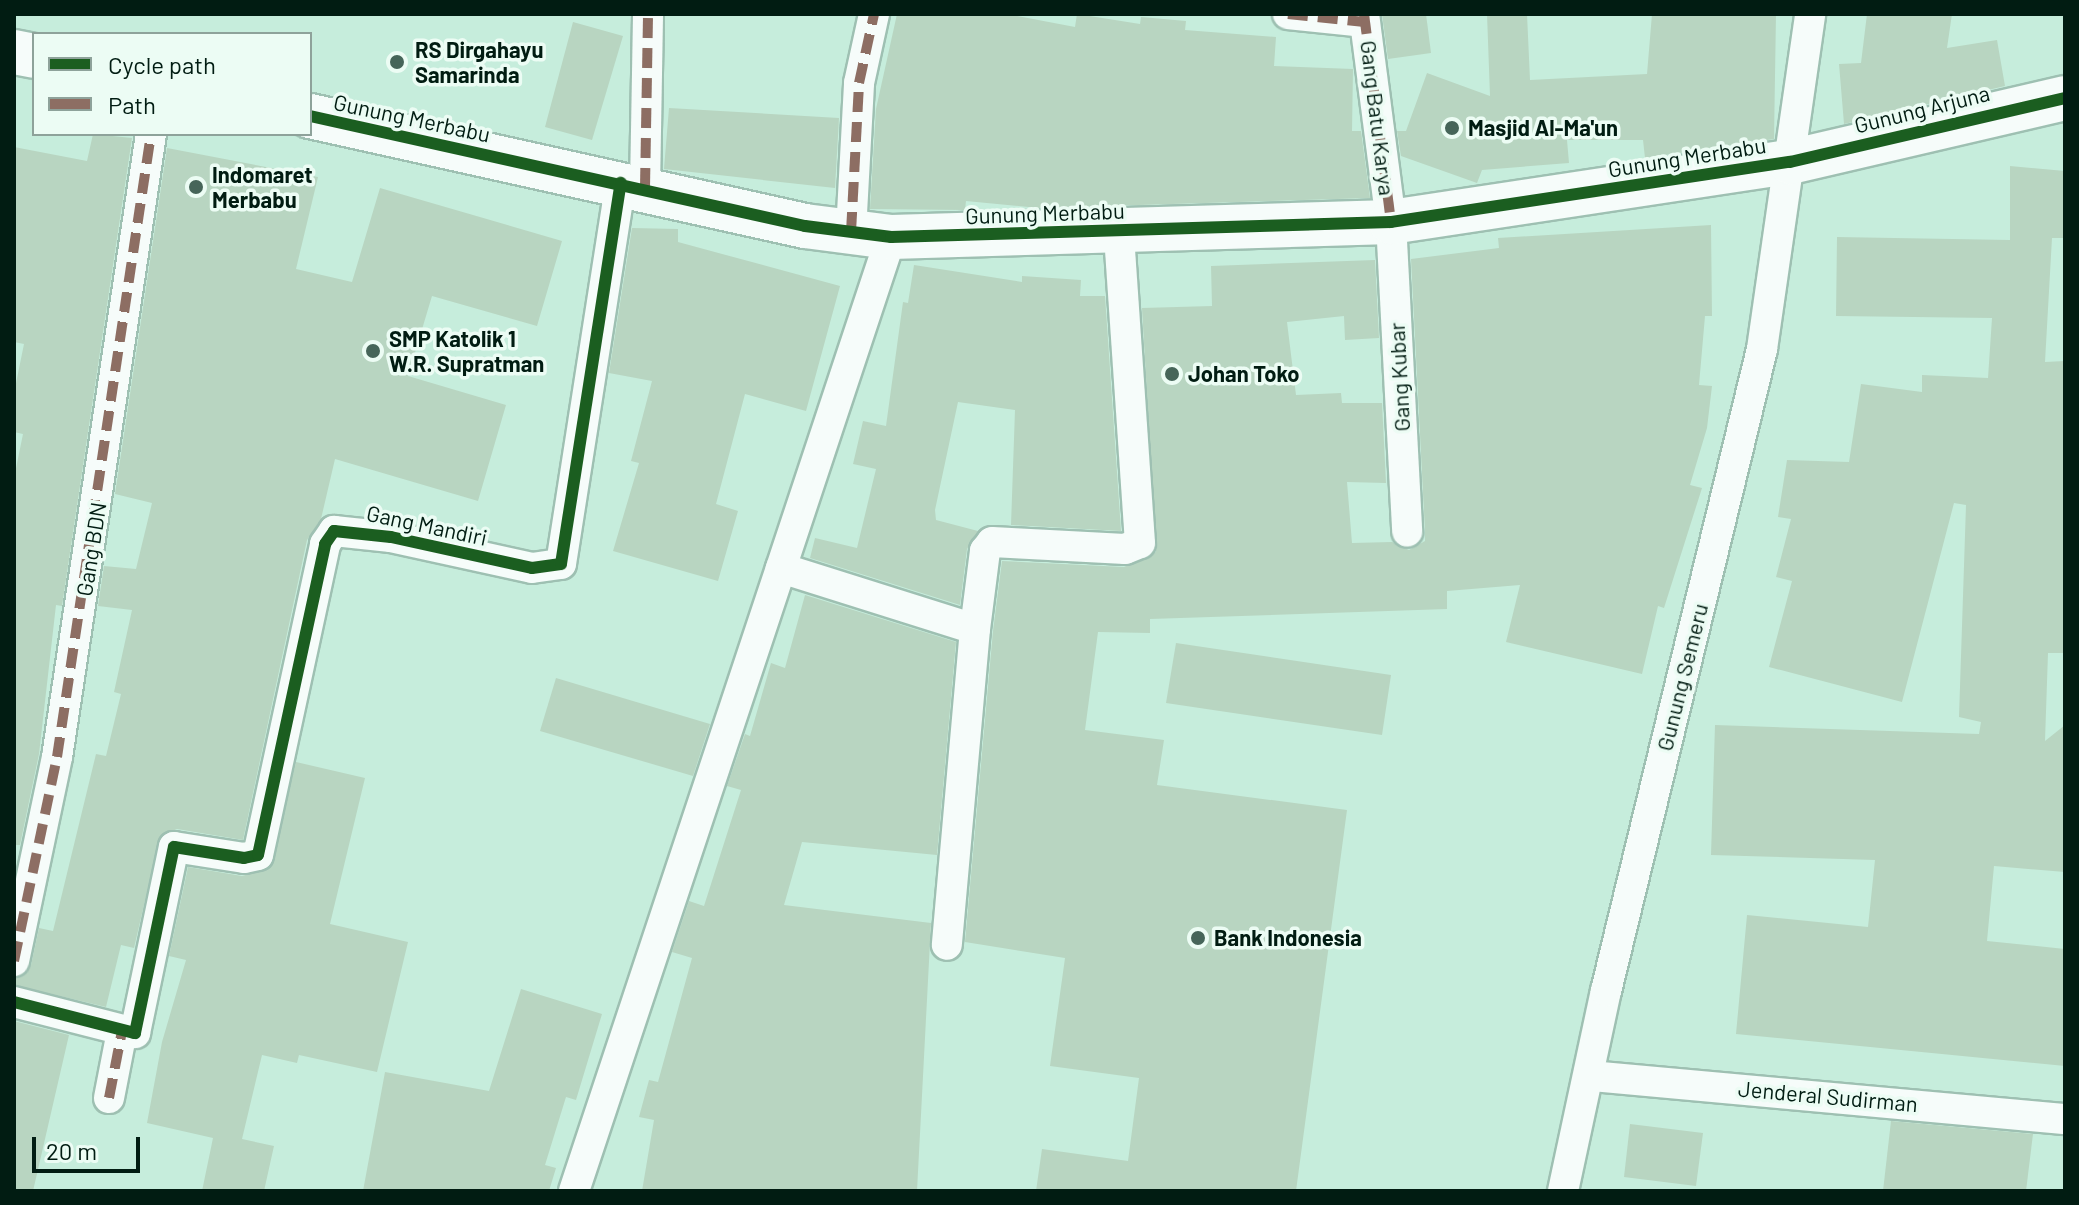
<!DOCTYPE html>
<html>
<head>
<meta charset="utf-8">
<style>
	body { margin:0 }
	#map { position:relative; width:2079px; height:1205px; overflow:hidden; background:#c6eddc; font-family:Barlow,sans-serif }
	div>[style] { position:absolute }
	[style*='--x'] { left:calc(var(--x)*1px); top:calc(var(--y)*1px); width:calc(var(--w)*1px); rotate:calc(var(--a)*1deg) }
	.building>* { inset:0; background:#b8d5c1 }
	.roads { filter:drop-shadow(2px 0 #9ec0b2) drop-shadow(-2px 0 #9ec0b2) drop-shadow(0 2px #9ec0b2) drop-shadow(0 -2px #9ec0b2) }
	.street>* { height:30px; margin:-15px; padding:0 15px; transform-origin:15px; border-radius:15px; background:#f6fcfa }
	.secondary>* { height:44px; margin:-22px; padding:0 22px; transform-origin:22px; border-radius:22px; background:#f6fcfa }
	.quiet>* { height:10px; margin-top:-5px; transform-origin:0; background:repeating-linear-gradient(90deg,#8d6e63 0 20px,transparent 0 30px) }
	.cycleway>* { height:12px; margin:-6px; padding:0 6px; transform-origin:6px; border-radius:6px; background:#1b5e20 }
	.dots>* { width:22px; height:22px; translate:-50% -50%; box-sizing:border-box; border:4px solid #ecfcf4; border-radius:50% }
	span { translate:-50% -50%; white-space:nowrap; text-align:center; line-height:1.15; -webkit-text-stroke:7px #ecfcf4; paint-order:stroke }
	.poi-label { font-size:22px; color:#011c12; font-weight:700 }
	.left { translate:0 -50%; text-align:left }
	.street-label { font-size:22px; color:#011c12 }
	.frame { position:absolute; inset:0; border:16px solid #011c12; pointer-events:none }
	.legend { position:absolute; left:32px; top:32px; width:280px; height:104px; box-sizing:border-box; background:#ecfcf4; border:2px solid #8ea29a; margin:0; padding:10px 14px; list-style:none; font-size:24px; color:#011c12 }
	.legend li { display:flex; align-items:center; gap:16px; height:40px }
	.legend b { width:40px; border:2px solid #8ea29a }
	.scale { position:absolute; left:32px; top:1137px; width:108px; height:36px; box-sizing:border-box; border:4px solid #011c12; border-top:0; padding-left:10px; font-size:24px; line-height:28px; white-space:nowrap; color:#011c12; -webkit-text-stroke:6px #ecfcf4; paint-order:stroke }
</style>
</head>
<body>
<div id="map">
	<div class="building">
		<div style="clip-path:polygon(897px 14px,1007px 14px,1075px 27px,1077px 14px,1140px 24px,1141px 17px,1186px 21px,1185px 30px,1276px 37px,1274px 66px,1353px 69px,1352px 131px,1361px 131px,1370px 198px,1039px 208px,966px 201px,965px 210px,870px 209px,876px 109px)"></div>
		<div style="clip-path:polygon(1382px 14px,1426px 14px,1431px 53px,1388px 59px)"></div>
		<div style="clip-path:polygon(1487px 14px,1527px 14px,1530px 80px,1647px 74px,1652px 14px,1776px 14px,1774px 139px,1645px 158px,1643px 140px,1567px 140px,1569px 163px,1482px 170px,1477px 183px,1401px 156px,1397px 131px,1406px 131px,1427px 73px,1490px 96px)"></div>
		<div style="clip-path:polygon(1867px 14px,1952px 14px,1947px 48px,1997px 40px,2005px 86px,1844px 124px,1839px 64px,1861px 63px)"></div>
		<div style="clip-path:polygon(573px 22px,623px 36px,592px 140px,545px 127px)"></div>
		<div style="clip-path:polygon(669px 108px,839px 118px,835px 188px,664px 169px)"></div>
		<div style="clip-path:polygon(93px 134px,132px 138px,62px 606px,56px 605px,39px 754px,20px 845px,14px 845px,14px 478px,23px 434px,14px 432px,14px 393px,24px 344px,14px 342px,14px 147px,87px 161px)"></div>
		<div style="clip-path:polygon(167px 148px,318px 177px,296px 269px,352px 282px,380px 188px,562px 241px,537px 326px,432px 296px,408px 376px,506px 405px,478px 501px,335px 459px,321px 519px,307px 540px,243px 840px,177px 829px,160px 836px,134px 948px,121px 945px,106px 1007px,14px 985px,14px 979px,31px 965px,39px 928px,53px 931px,96px 754px,106px 756px,121px 694px,114px 692px,132px 610px,98px 606px,104px 566px,136px 569px,152px 503px,115px 494px)"></div>
		<div style="clip-path:polygon(2010px 166px,2065px 171px,2065px 238px,2052px 238px,2045px 362px,2065px 361px,2065px 653px,2048px 653px,2045px 741px,2065px 725px,2065px 872px,1994px 866px,1987px 941px,2065px 949px,2065px 1066px,1736px 1034px,1747px 915px,1868px 927px,1875px 860px,1711px 855px,1715px 725px,1979px 734px,1981px 722px,1959px 717px,1966px 505px,1954px 503px,1902px 702px,1769px 667px,1792px 581px,1776px 577px,1791px 519px,1778px 517px,1787px 460px,1849px 462px,1861px 384px,1922px 392px,1922px 375px,1988px 378px,1992px 318px,1836px 316px,1837px 237px,2010px 240px)"></div>
		<div style="clip-path:polygon(1711px 225px,1712px 316px,1705px 316px,1699px 385px,1712px 386px,1707px 428px,1690px 485px,1702px 488px,1664px 608px,1658px 606px,1642px 674px,1506px 642px,1520px 585px,1447px 591px,1447px 609px,1150px 619px,1150px 633px,1098px 632px,1085px 730px,1164px 740px,1157px 785px,1347px 810px,1296px 1191px,1036px 1191px,1042px 1149px,1128px 1161px,1139px 1078px,1050px 1066px,1065px 958px,965px 942px,993px 631px,1002px 561px,1124px 567px,1156px 552px,1142px 308px,1212px 306px,1211px 266px,1375px 260px,1379px 338px,1345px 340px,1344px 316px,1287px 322px,1296px 395px,1341px 393px,1342px 403px,1382px 403px,1386px 483px,1347px 482px,1352px 543px,1392px 542px,1409px 550px,1425px 541px,1425px 531px,1411px 259px,1499px 248px,1498px 238px)"></div>
		<div style="clip-path:polygon(632px 228px,678px 229px,678px 242px,840px 286px,806px 411px,745px 394px,716px 504px,738px 511px,718px 581px,613px 551px,639px 463px,631px 461px,652px 381px,609px 373px)"></div>
		<div style="clip-path:polygon(914px 265px,1022px 282px,1022px 276px,1081px 280px,1080px 296px,1105px 296px,1121px 531px,1011px 525px,1015px 410px,958px 402px,935px 510px,936px 520px,978px 531px,967px 549px,960px 605px,810px 558px,815px 538px,857px 548px,876px 469px,853px 464px,863px 421px,886px 426px,903px 302px,908px 303px)"></div>
		<div style="clip-path:polygon(805px 595px,956px 642px,937px 855px,802px 842px,784px 905px,931px 923px,917px 1191px,642px 1191px,654px 1120px,639px 1117px,649px 1080px,658px 1082px,692px 958px,672px 952px,689px 901px,704px 906px,741px 790px,727px 786px,745px 734px,750px 736px,771px 663px,785px 668px)"></div>
		<div style="clip-path:polygon(1176px 643px,1391px 675px,1382px 735px,1166px 703px)"></div>
		<div style="clip-path:polygon(556px 678px,710px 724px,693px 776px,540px 731px)"></div>
		<div style="clip-path:polygon(296px 762px,365px 778px,330px 924px,408px 942px,377px 1072px,299px 1055px,297px 1063px,262px 1055px,242px 1139px,274px 1146px,264px 1191px,202px 1191px,213px 1138px,147px 1123px,162px 1042px,186px 960px,169px 956px,188px 867px,242px 876px,270px 868px)"></div>
		<div style="clip-path:polygon(521px 989px,602px 1014px,576px 1100px,566px 1097px,545px 1165px,556px 1168px,549px 1191px,363px 1191px,385px 1072px,489px 1091px)"></div>
		<div style="clip-path:polygon(14px 1021px,69px 1035px,33px 1191px,14px 1191px)"></div>
		<div style="clip-path:polygon(1891px 1121px,2033px 1134px,2026px 1191px,1883px 1191px)"></div>
		<div style="clip-path:polygon(1630px 1124px,1703px 1133px,1696px 1186px,1624px 1177px)"></div>
	</div>
	<div class="roads">
		<div class="street">
			<div style="--x:1288;--y:14;--w:77;--a:5.9"></div>
			<div style="--x:1364;--y:14;--w:210;--a:82.6"></div>
			<div style="--x:1391;--y:222;--w:310;--a:87"></div>
			<div style="--x:645;--y:188;--w:174;--a:-89"></div>
			<div style="--x:851;--y:232;--w:149;--a:-86.9"></div>
			<div style="--x:859;--y:83;--w:71;--a:-77.7"></div>
			<div style="--x:781;--y:568;--w:203;--a:17.5"></div>
			<div style="--x:975;--y:629;--w:317;--a:95.1"></div>
			<div style="--x:975;--y:629;--w:79;--a:-82.7"></div>
			<div style="--x:985;--y:551;--w:11;--a:-52"></div>
			<div style="--x:992;--y:542;--w:133;--a:3"></div>
			<div style="--x:1125;--y:549;--w:16;--a:-22"></div>
			<div style="--x:1140;--y:543;--w:313;--a:-93.9"></div>
			<div style="--x:14;--y:961;--w:208;--a:-78.1"></div>
			<div style="--x:57;--y:757;--w:630;--a:-81.42"></div>
			<div style="--x:14;--y:1002;--w:125;--a:14.4"></div>
			<div style="--x:135;--y:1033;--w:190;--a:-78.2"></div>
			<div style="--x:174;--y:847;--w:71;--a:8.9"></div>
			<div style="--x:244;--y:858;--w:14;--a:-12"></div>
			<div style="--x:258;--y:855;--w:318;--a:-77.8"></div>
			<div style="--x:325;--y:544;--w:16;--a:-55"></div>
			<div style="--x:334;--y:531;--w:57;--a:6"></div>
			<div style="--x:391;--y:537;--w:144;--a:12.4"></div>
			<div style="--x:532;--y:568;--w:29;--a:-8"></div>
			<div style="--x:561;--y:564;--w:386;--a:-81.1"></div>
			<div style="--x:1591;--y:1076;--w:476;--a:5.2"></div>
			<div style="--x:109;--y:1098;--w:68;--a:-79"></div>
			<div style="--x:574;--y:1191;--w:1005;--a:-71.62"></div>
			<div style="--x:1563;--y:1191;--w:205;--a:-77.9"></div>
			<div style="--x:1606;--y:991;--w:661;--a:-76.34"></div>
			<div style="--x:1762;--y:349;--w:338;--a:-81.8"></div>
		</div>
		<div class="secondary">
			<div style="--x:14;--y:52;--w:20;--a:11"></div>
			<div style="--x:310;--y:116;--w:507;--a:12.53"></div>
			<div style="--x:805;--y:226;--w:87;--a:7.3"></div>
			<div style="--x:891;--y:237;--w:500;--a:-1.72"></div>
			<div style="--x:1391;--y:222;--w:403;--a:-8.6"></div>
			<div style="--x:1790;--y:162;--w:282;--a:-13.1"></div>
		</div>
	</div>
	<div class="quiet">
		<div style="--x:1288;--y:14;--w:77;--a:5.9"></div>
		<div style="--x:1364;--y:14;--w:210;--a:82.6"></div>
		<div style="--x:645;--y:188;--w:174;--a:-89"></div>
		<div style="--x:851;--y:232;--w:149;--a:-86.9"></div>
		<div style="--x:859;--y:83;--w:71;--a:-77.7"></div>
		<div style="--x:14;--y:961;--w:208;--a:-78.1"></div>
		<div style="--x:57;--y:757;--w:630;--a:-81.42"></div>
		<div style="--x:109;--y:1098;--w:68;--a:-79"></div>
	</div>
	<div class="cycleway">
		<div style="--x:310;--y:116;--w:507;--a:12.53"></div>
		<div style="--x:805;--y:226;--w:87;--a:7.3"></div>
		<div style="--x:891;--y:237;--w:500;--a:-1.72"></div>
		<div style="--x:1391;--y:222;--w:403;--a:-8.6"></div>
		<div style="--x:1790;--y:162;--w:282;--a:-13.1"></div>
		<div style="--x:14;--y:1002;--w:125;--a:14.4"></div>
		<div style="--x:135;--y:1033;--w:190;--a:-78.2"></div>
		<div style="--x:174;--y:847;--w:71;--a:8.9"></div>
		<div style="--x:244;--y:858;--w:14;--a:-12"></div>
		<div style="--x:258;--y:855;--w:318;--a:-77.8"></div>
		<div style="--x:325;--y:544;--w:16;--a:-55"></div>
		<div style="--x:334;--y:531;--w:57;--a:6"></div>
		<div style="--x:391;--y:537;--w:144;--a:12.4"></div>
		<div style="--x:532;--y:568;--w:29;--a:-8"></div>
		<div style="--x:561;--y:564;--w:386;--a:-81.1"></div>
	</div>
	<div class="dots">
		<div style="left:397px;top:62px;background:#466559"></div>
		<div style="left:1452px;top:128px;background:#466559"></div>
		<div style="left:196px;top:187px;background:#466559"></div>
		<div style="left:373px;top:351px;background:#466559"></div>
		<div style="left:1172px;top:374px;background:#466559"></div>
		<div style="left:1198px;top:938px;background:#466559"></div>
	</div>
	<div class="poi-label">
		<span class="left" style="left:415px;top:62px">RS Dirgahayu<br>Samarinda</span>
		<span class="left" style="left:1468px;top:128px">Masjid Al-Ma'un</span>
		<span class="left" style="left:212px;top:187px">Indomaret<br>Merbabu</span>
		<span class="left" style="left:389px;top:351px">SMP Katolik 1<br>W.R. Supratman</span>
		<span class="left" style="left:1188px;top:374px">Johan Toko</span>
		<span class="left" style="left:1214px;top:938px">Bank Indonesia</span>
	</div>
	<div class="street-label">
		<span style="left:1922px;top:109px;rotate:-14deg">Gunung Arjuna</span>
		<span style="left:412px;top:118px;rotate:12deg">Gunung Merbabu</span>
		<span style="left:1378px;top:118px;rotate:83deg">Gang Batu Karya</span>
		<span style="left:1687px;top:157px;rotate:-9deg">Gunung Merbabu</span>
		<span style="left:1045px;top:213px;rotate:-2deg">Gunung Merbabu</span>
		<span style="left:1399px;top:377px;rotate:-93deg">Gang Kubar</span>
		<span style="left:427px;top:525px;rotate:12deg">Gang Mandiri</span>
		<span style="left:91px;top:549px;rotate:-81deg">Gang BDN</span>
		<span style="left:1682px;top:677px;rotate:-76deg">Gunung Semeru</span>
		<span style="left:1828px;top:1096px;rotate:5deg">Jenderal Sudirman</span>
	</div>
	<div class="frame"></div>
	<ul class="legend">
	<li><b style="height:10px;background:#1b5e20"></b>Cycle path</li>
	<li><b style="height:10px;background:#8d6e63"></b>Path</li>
	</ul>
	<div class="scale">20 m</div>
</div>
</body>
</html>
